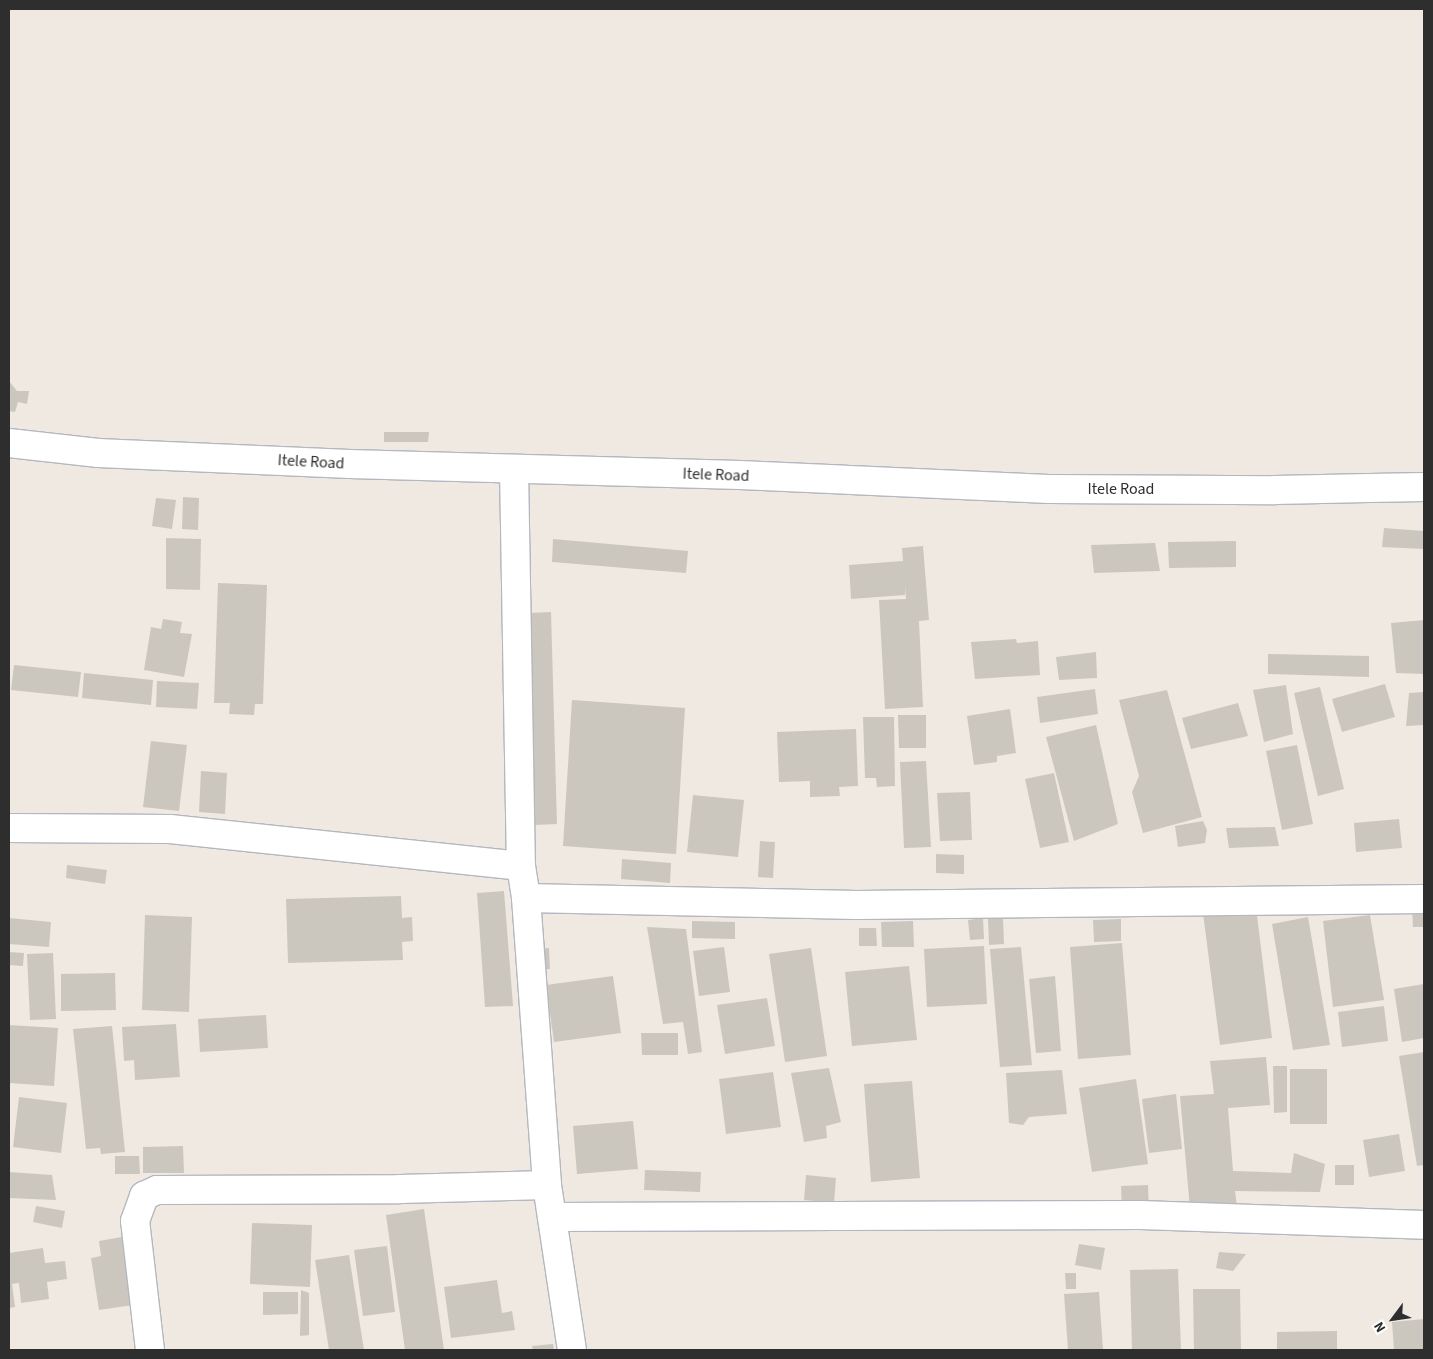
<!DOCTYPE html>
<html>
<head>
<meta charset="utf-8">
<style>
	body { margin:0 }
	#map { position:relative; width:1433px; height:1359px; overflow:hidden; background:#efe9e1; font-family:"Source Sans 3",sans-serif }
	div>[style] { position:absolute }
	[style*='--x'] { left:calc(var(--x)*1px); top:calc(var(--y)*1px); width:calc(var(--w)*1px); rotate:calc(var(--a)*1deg) }
	.building>* { inset:0; background:#cbc7bf }
	.roads { filter:drop-shadow(1px 0 #b4b7c1) drop-shadow(-1px 0 #b4b7c1) drop-shadow(0 1px #b4b7c1) drop-shadow(0 -1px #b4b7c1) }
	.minor>* { height:28px; margin:-14px; padding:0 14px; transform-origin:14px; border-radius:14px; background:#fff }
	span { translate:-50% -50%; white-space:nowrap; text-align:center; line-height:1.15; -webkit-text-stroke:5px #fff; paint-order:stroke }
	.street-label { font-size:16px; color:#2e2e2e }
	.frame { position:absolute; inset:0; border:10px solid #2e2e2e; pointer-events:none }
	.north { position:absolute; left:1368px; top:1294px; width:50px; height:50px; -webkit-text-stroke:4px #fff; paint-order:stroke; rotate:239deg; font-size:14px; font-weight:700; line-height:20px; text-align:center; color:#2e2e2e }
	.north::after { content:''; display:block; margin:auto; width:18px; height:22px; background:#2e2e2e; clip-path:polygon(50% 0,100% 100%,50% 72%,0 100%) }
</style>
</head>
<body>
<div id="map">
	<div class="building">
		<div style="clip-path:polygon(9px 381px,17px 391px,29px 391px,27px 404px,18px 402px,15px 412px,9px 411px)"></div>
		<div style="clip-path:polygon(384px 432px,429px 432px,428px 442px,384px 442px)"></div>
		<div style="clip-path:polygon(183px 497px,199px 498px,198px 530px,182px 529px)"></div>
		<div style="clip-path:polygon(156px 498px,176px 500px,172px 529px,152px 526px)"></div>
		<div style="clip-path:polygon(1384px 528px,1424px 531px,1424px 549px,1382px 547px)"></div>
		<div style="clip-path:polygon(166px 538px,201px 539px,200px 590px,166px 589px)"></div>
		<div style="clip-path:polygon(553px 539px,688px 551px,686px 573px,552px 562px)"></div>
		<div style="clip-path:polygon(1236px 541px,1236px 567px,1169px 568px,1168px 542px)"></div>
		<div style="clip-path:polygon(1155px 543px,1160px 571px,1094px 573px,1091px 545px)"></div>
		<div style="clip-path:polygon(923px 546px,929px 620px,919px 621px,923px 707px,885px 709px,879px 600px,906px 599px,905px 586px,905px 595px,851px 599px,849px 565px,903px 561px,902px 548px)"></div>
		<div style="clip-path:polygon(218px 583px,267px 585px,263px 704px,255px 704px,254px 715px,229px 714px,230px 703px,214px 703px)"></div>
		<div style="clip-path:polygon(551px 612px,557px 824px,535px 825px,529px 613px)"></div>
		<div style="clip-path:polygon(163px 619px,182px 622px,180px 633px,192px 634px,184px 677px,144px 670px,151px 627px,161px 629px)"></div>
		<div style="clip-path:polygon(1424px 620px,1424px 674px,1396px 673px,1391px 623px)"></div>
		<div style="clip-path:polygon(1016px 639px,1017px 643px,1038px 641px,1040px 675px,975px 679px,971px 642px)"></div>
		<div style="clip-path:polygon(1096px 652px,1097px 678px,1059px 680px,1056px 657px)"></div>
		<div style="clip-path:polygon(1268px 654px,1369px 656px,1369px 677px,1268px 674px)"></div>
		<div style="clip-path:polygon(14px 665px,81px 672px,78px 697px,11px 690px)"></div>
		<div style="clip-path:polygon(84px 673px,153px 680px,151px 705px,82px 698px)"></div>
		<div style="clip-path:polygon(157px 681px,199px 683px,197px 709px,156px 707px)"></div>
		<div style="clip-path:polygon(1385px 684px,1395px 717px,1342px 732px,1332px 699px)"></div>
		<div style="clip-path:polygon(1286px 685px,1293px 734px,1264px 742px,1253px 690px)"></div>
		<div style="clip-path:polygon(1320px 687px,1344px 789px,1318px 796px,1294px 693px)"></div>
		<div style="clip-path:polygon(1095px 689px,1098px 714px,1040px 723px,1037px 697px)"></div>
		<div style="clip-path:polygon(1167px 690px,1202px 817px,1143px 833px,1132px 792px,1139px 776px,1119px 700px)"></div>
		<div style="clip-path:polygon(1424px 692px,1424px 725px,1406px 726px,1409px 693px)"></div>
		<div style="clip-path:polygon(572px 700px,685px 708px,676px 854px,563px 846px)"></div>
		<div style="clip-path:polygon(1238px 703px,1248px 736px,1191px 749px,1182px 718px)"></div>
		<div style="clip-path:polygon(1010px 709px,1016px 753px,997px 756px,997px 762px,974px 765px,967px 716px)"></div>
		<div style="clip-path:polygon(898px 715px,926px 715px,926px 748px,899px 748px)"></div>
		<div style="clip-path:polygon(863px 717px,894px 717px,895px 786px,877px 787px,876px 778px,865px 778px)"></div>
		<div style="clip-path:polygon(1096px 725px,1118px 824px,1074px 841px,1046px 737px)"></div>
		<div style="clip-path:polygon(856px 729px,858px 786px,839px 787px,840px 796px,810px 797px,810px 781px,779px 782px,777px 732px)"></div>
		<div style="clip-path:polygon(151px 741px,187px 745px,179px 811px,143px 807px)"></div>
		<div style="clip-path:polygon(1297px 745px,1313px 824px,1282px 830px,1266px 751px)"></div>
		<div style="clip-path:polygon(926px 761px,931px 847px,904px 848px,900px 762px)"></div>
		<div style="clip-path:polygon(201px 771px,227px 773px,225px 814px,199px 812px)"></div>
		<div style="clip-path:polygon(1054px 773px,1069px 842px,1040px 848px,1025px 779px)"></div>
		<div style="clip-path:polygon(970px 792px,972px 840px,940px 841px,937px 793px)"></div>
		<div style="clip-path:polygon(693px 795px,744px 800px,738px 857px,687px 852px)"></div>
		<div style="clip-path:polygon(1399px 819px,1402px 848px,1356px 852px,1354px 823px)"></div>
		<div style="clip-path:polygon(1203px 821px,1207px 830px,1205px 843px,1178px 847px,1175px 826px)"></div>
		<div style="clip-path:polygon(1275px 827px,1279px 846px,1229px 848px,1226px 828px)"></div>
		<div style="clip-path:polygon(760px 841px,775px 842px,773px 878px,758px 877px)"></div>
		<div style="clip-path:polygon(936px 854px,964px 855px,964px 874px,936px 873px)"></div>
		<div style="clip-path:polygon(622px 859px,671px 863px,670px 883px,621px 879px)"></div>
		<div style="clip-path:polygon(67px 865px,107px 870px,105px 884px,66px 878px)"></div>
		<div style="clip-path:polygon(504px 891px,513px 1006px,485px 1007px,477px 893px)"></div>
		<div style="clip-path:polygon(401px 896px,402px 918px,412px 917px,413px 941px,402px 942px,403px 960px,288px 963px,286px 899px)"></div>
		<div style="clip-path:polygon(1256px 907px,1272px 1038px,1220px 1045px,1203px 913px)"></div>
		<div style="clip-path:polygon(1412px 907px,1424px 907px,1424px 927px,1413px 927px)"></div>
		<div style="clip-path:polygon(145px 915px,192px 917px,189px 1012px,142px 1010px)"></div>
		<div style="clip-path:polygon(1370px 915px,1384px 1000px,1333px 1007px,1323px 921px)"></div>
		<div style="clip-path:polygon(1308px 917px,1330px 1045px,1293px 1050px,1272px 924px)"></div>
		<div style="clip-path:polygon(9px 918px,51px 922px,49px 947px,9px 944px)"></div>
		<div style="clip-path:polygon(983px 918px,984px 939px,970px 940px,968px 920px)"></div>
		<div style="clip-path:polygon(1003px 918px,1004px 944px,989px 945px,988px 919px)"></div>
		<div style="clip-path:polygon(1121px 919px,1121px 941px,1094px 942px,1093px 920px)"></div>
		<div style="clip-path:polygon(692px 921px,735px 922px,735px 939px,692px 938px)"></div>
		<div style="clip-path:polygon(913px 921px,914px 947px,882px 947px,881px 922px)"></div>
		<div style="clip-path:polygon(647px 927px,686px 929px,702px 1052px,688px 1054px,683px 1022px,663px 1024px)"></div>
		<div style="clip-path:polygon(859px 928px,876px 928px,877px 946px,859px 946px)"></div>
		<div style="clip-path:polygon(1122px 943px,1131px 1055px,1078px 1059px,1070px 947px)"></div>
		<div style="clip-path:polygon(984px 946px,987px 1004px,927px 1007px,924px 949px)"></div>
		<div style="clip-path:polygon(724px 947px,730px 992px,699px 996px,693px 951px)"></div>
		<div style="clip-path:polygon(1021px 947px,1032px 1065px,1000px 1067px,990px 949px)"></div>
		<div style="clip-path:polygon(549px 948px,550px 969px,540px 969px,539px 949px)"></div>
		<div style="clip-path:polygon(811px 948px,827px 1056px,785px 1062px,769px 954px)"></div>
		<div style="clip-path:polygon(9px 952px,24px 953px,23px 966px,9px 965px)"></div>
		<div style="clip-path:polygon(53px 953px,56px 1019px,30px 1020px,27px 954px)"></div>
		<div style="clip-path:polygon(909px 966px,917px 1040px,852px 1046px,845px 972px)"></div>
		<div style="clip-path:polygon(115px 973px,116px 1010px,61px 1011px,61px 974px)"></div>
		<div style="clip-path:polygon(613px 976px,621px 1033px,554px 1042px,546px 985px)"></div>
		<div style="clip-path:polygon(1055px 976px,1061px 1051px,1036px 1053px,1029px 979px)"></div>
		<div style="clip-path:polygon(1424px 984px,1424px 1038px,1402px 1042px,1394px 989px)"></div>
		<div style="clip-path:polygon(767px 998px,775px 1046px,725px 1054px,717px 1005px)"></div>
		<div style="clip-path:polygon(1384px 1006px,1388px 1041px,1342px 1047px,1338px 1012px)"></div>
		<div style="clip-path:polygon(266px 1015px,268px 1048px,200px 1052px,198px 1019px)"></div>
		<div style="clip-path:polygon(176px 1024px,180px 1077px,135px 1080px,134px 1060px,124px 1061px,122px 1027px)"></div>
		<div style="clip-path:polygon(9px 1025px,58px 1028px,54px 1086px,9px 1083px)"></div>
		<div style="clip-path:polygon(112px 1026px,125px 1152px,101px 1154px,100px 1148px,86px 1149px,73px 1029px)"></div>
		<div style="clip-path:polygon(641px 1033px,678px 1033px,678px 1055px,642px 1055px)"></div>
		<div style="clip-path:polygon(1424px 1052px,1424px 1165px,1417px 1166px,1399px 1056px)"></div>
		<div style="clip-path:polygon(1266px 1057px,1270px 1105px,1228px 1108px,1233px 1171px,1291px 1173px,1294px 1153px,1325px 1164px,1320px 1192px,1235px 1191px,1237px 1206px,1190px 1209px,1180px 1096px,1214px 1094px,1210px 1061px)"></div>
		<div style="clip-path:polygon(1273px 1066px,1287px 1066px,1287px 1112px,1274px 1113px)"></div>
		<div style="clip-path:polygon(829px 1068px,841px 1122px,826px 1126px,827px 1138px,804px 1142px,791px 1073px)"></div>
		<div style="clip-path:polygon(1290px 1069px,1327px 1069px,1327px 1124px,1290px 1124px)"></div>
		<div style="clip-path:polygon(1062px 1070px,1067px 1114px,1029px 1117px,1023px 1125px,1009px 1123px,1006px 1073px)"></div>
		<div style="clip-path:polygon(773px 1072px,781px 1127px,726px 1134px,719px 1079px)"></div>
		<div style="clip-path:polygon(1136px 1079px,1148px 1164px,1092px 1172px,1079px 1088px)"></div>
		<div style="clip-path:polygon(912px 1081px,920px 1178px,871px 1182px,864px 1084px)"></div>
		<div style="clip-path:polygon(1176px 1094px,1182px 1149px,1149px 1153px,1142px 1099px)"></div>
		<div style="clip-path:polygon(19px 1097px,67px 1103px,61px 1153px,13px 1147px)"></div>
		<div style="clip-path:polygon(633px 1121px,638px 1169px,577px 1174px,573px 1126px)"></div>
		<div style="clip-path:polygon(1399px 1134px,1405px 1171px,1369px 1177px,1363px 1140px)"></div>
		<div style="clip-path:polygon(183px 1146px,184px 1173px,143px 1173px,143px 1147px)"></div>
		<div style="clip-path:polygon(115px 1156px,139px 1156px,140px 1174px,115px 1174px)"></div>
		<div style="clip-path:polygon(1335px 1165px,1354px 1165px,1354px 1185px,1335px 1185px)"></div>
		<div style="clip-path:polygon(645px 1170px,701px 1172px,700px 1192px,644px 1190px)"></div>
		<div style="clip-path:polygon(9px 1172px,52px 1175px,56px 1200px,9px 1198px)"></div>
		<div style="clip-path:polygon(806px 1175px,836px 1178px,834px 1203px,804px 1200px)"></div>
		<div style="clip-path:polygon(1148px 1185px,1149px 1211px,1122px 1213px,1121px 1186px)"></div>
		<div style="clip-path:polygon(36px 1206px,65px 1211px,62px 1228px,33px 1222px)"></div>
		<div style="clip-path:polygon(424px 1209px,444px 1350px,405px 1350px,386px 1215px)"></div>
		<div style="clip-path:polygon(252px 1223px,312px 1225px,310px 1287px,250px 1284px)"></div>
		<div style="clip-path:polygon(122px 1237px,133px 1305px,99px 1310px,91px 1258px,101px 1256px,99px 1241px)"></div>
		<div style="clip-path:polygon(1079px 1244px,1105px 1248px,1101px 1270px,1075px 1265px)"></div>
		<div style="clip-path:polygon(387px 1246px,395px 1312px,363px 1316px,354px 1250px)"></div>
		<div style="clip-path:polygon(43px 1248px,45px 1263px,65px 1261px,67px 1279px,47px 1282px,49px 1299px,21px 1303px,19px 1283px,12px 1284px,15px 1307px,9px 1308px,9px 1253px)"></div>
		<div style="clip-path:polygon(1219px 1252px,1246px 1254px,1233px 1271px,1216px 1268px)"></div>
		<div style="clip-path:polygon(349px 1255px,364px 1350px,329px 1350px,315px 1260px)"></div>
		<div style="clip-path:polygon(1178px 1269px,1181px 1350px,1132px 1350px,1130px 1270px)"></div>
		<div style="clip-path:polygon(1065px 1273px,1076px 1273px,1076px 1289px,1066px 1289px)"></div>
		<div style="clip-path:polygon(497px 1280px,502px 1313px,512px 1311px,515px 1330px,451px 1338px,444px 1287px)"></div>
		<div style="clip-path:polygon(1193px 1289px,1240px 1289px,1241px 1350px,1194px 1350px)"></div>
		<div style="clip-path:polygon(301px 1290px,309px 1293px,309px 1335px,300px 1336px)"></div>
		<div style="clip-path:polygon(263px 1292px,298px 1292px,298px 1314px,263px 1315px)"></div>
		<div style="clip-path:polygon(1099px 1292px,1103px 1350px,1068px 1350px,1064px 1294px)"></div>
		<div style="clip-path:polygon(1424px 1319px,1424px 1350px,1394px 1350px,1392px 1322px)"></div>
		<div style="clip-path:polygon(1337px 1331px,1337px 1350px,1277px 1350px,1277px 1332px)"></div>
		<div style="clip-path:polygon(553px 1344px,554px 1350px,533px 1350px,532px 1346px)"></div>
	</div>
	<div class="roads">
		<div class="minor">
			<div style="--x:9;--y:443;--w:90;--a:6.4"></div>
			<div style="--x:98;--y:453;--w:252;--a:2.5"></div>
			<div style="--x:350;--y:464;--w:390;--a:1.6"></div>
			<div style="--x:740;--y:475;--w:309;--a:2.6"></div>
			<div style="--x:1049;--y:489;--w:226;--a:0.3"></div>
			<div style="--x:1275;--y:490;--w:149;--a:-1.2"></div>
			<div style="--x:514;--y:469;--w:397;--a:89"></div>
			<div style="--x:521;--y:866;--w:32;--a:81"></div>
			<div style="--x:526;--y:898;--w:288;--a:85.8"></div>
			<div style="--x:547;--y:1185;--w:167;--a:81.4"></div>
			<div style="--x:9;--y:828;--w:161;--a:0.4"></div>
			<div style="--x:170;--y:829;--w:353;--a:6"></div>
			<div style="--x:526;--y:898;--w:331;--a:1.2"></div>
			<div style="--x:857;--y:905;--w:567;--a:-0.61"></div>
			<div style="--x:552;--y:1217;--w:589;--a:-0.19"></div>
			<div style="--x:1141;--y:1215;--w:283;--a:2"></div>
			<div style="--x:150;--y:1350;--w:130;--a:-96.6"></div>
			<div style="--x:135;--y:1221;--w:27;--a:-70"></div>
			<div style="--x:144;--y:1196;--w:14;--a:-25"></div>
			<div style="--x:157;--y:1190;--w:243;--a:-0.2"></div>
			<div style="--x:400;--y:1189;--w:147;--a:-1.6"></div>
		</div>
	</div>
	<div class="street-label">
		<span style="left:311px;top:462px;rotate:3deg">Itele Road</span>
		<span style="left:716px;top:475px;rotate:2deg">Itele Road</span>
		<span style="left:1121px;top:489px">Itele Road</span>
	</div>
	<div class="frame"></div>
	<div class="north">N</div>
</div>
</body>
</html>
